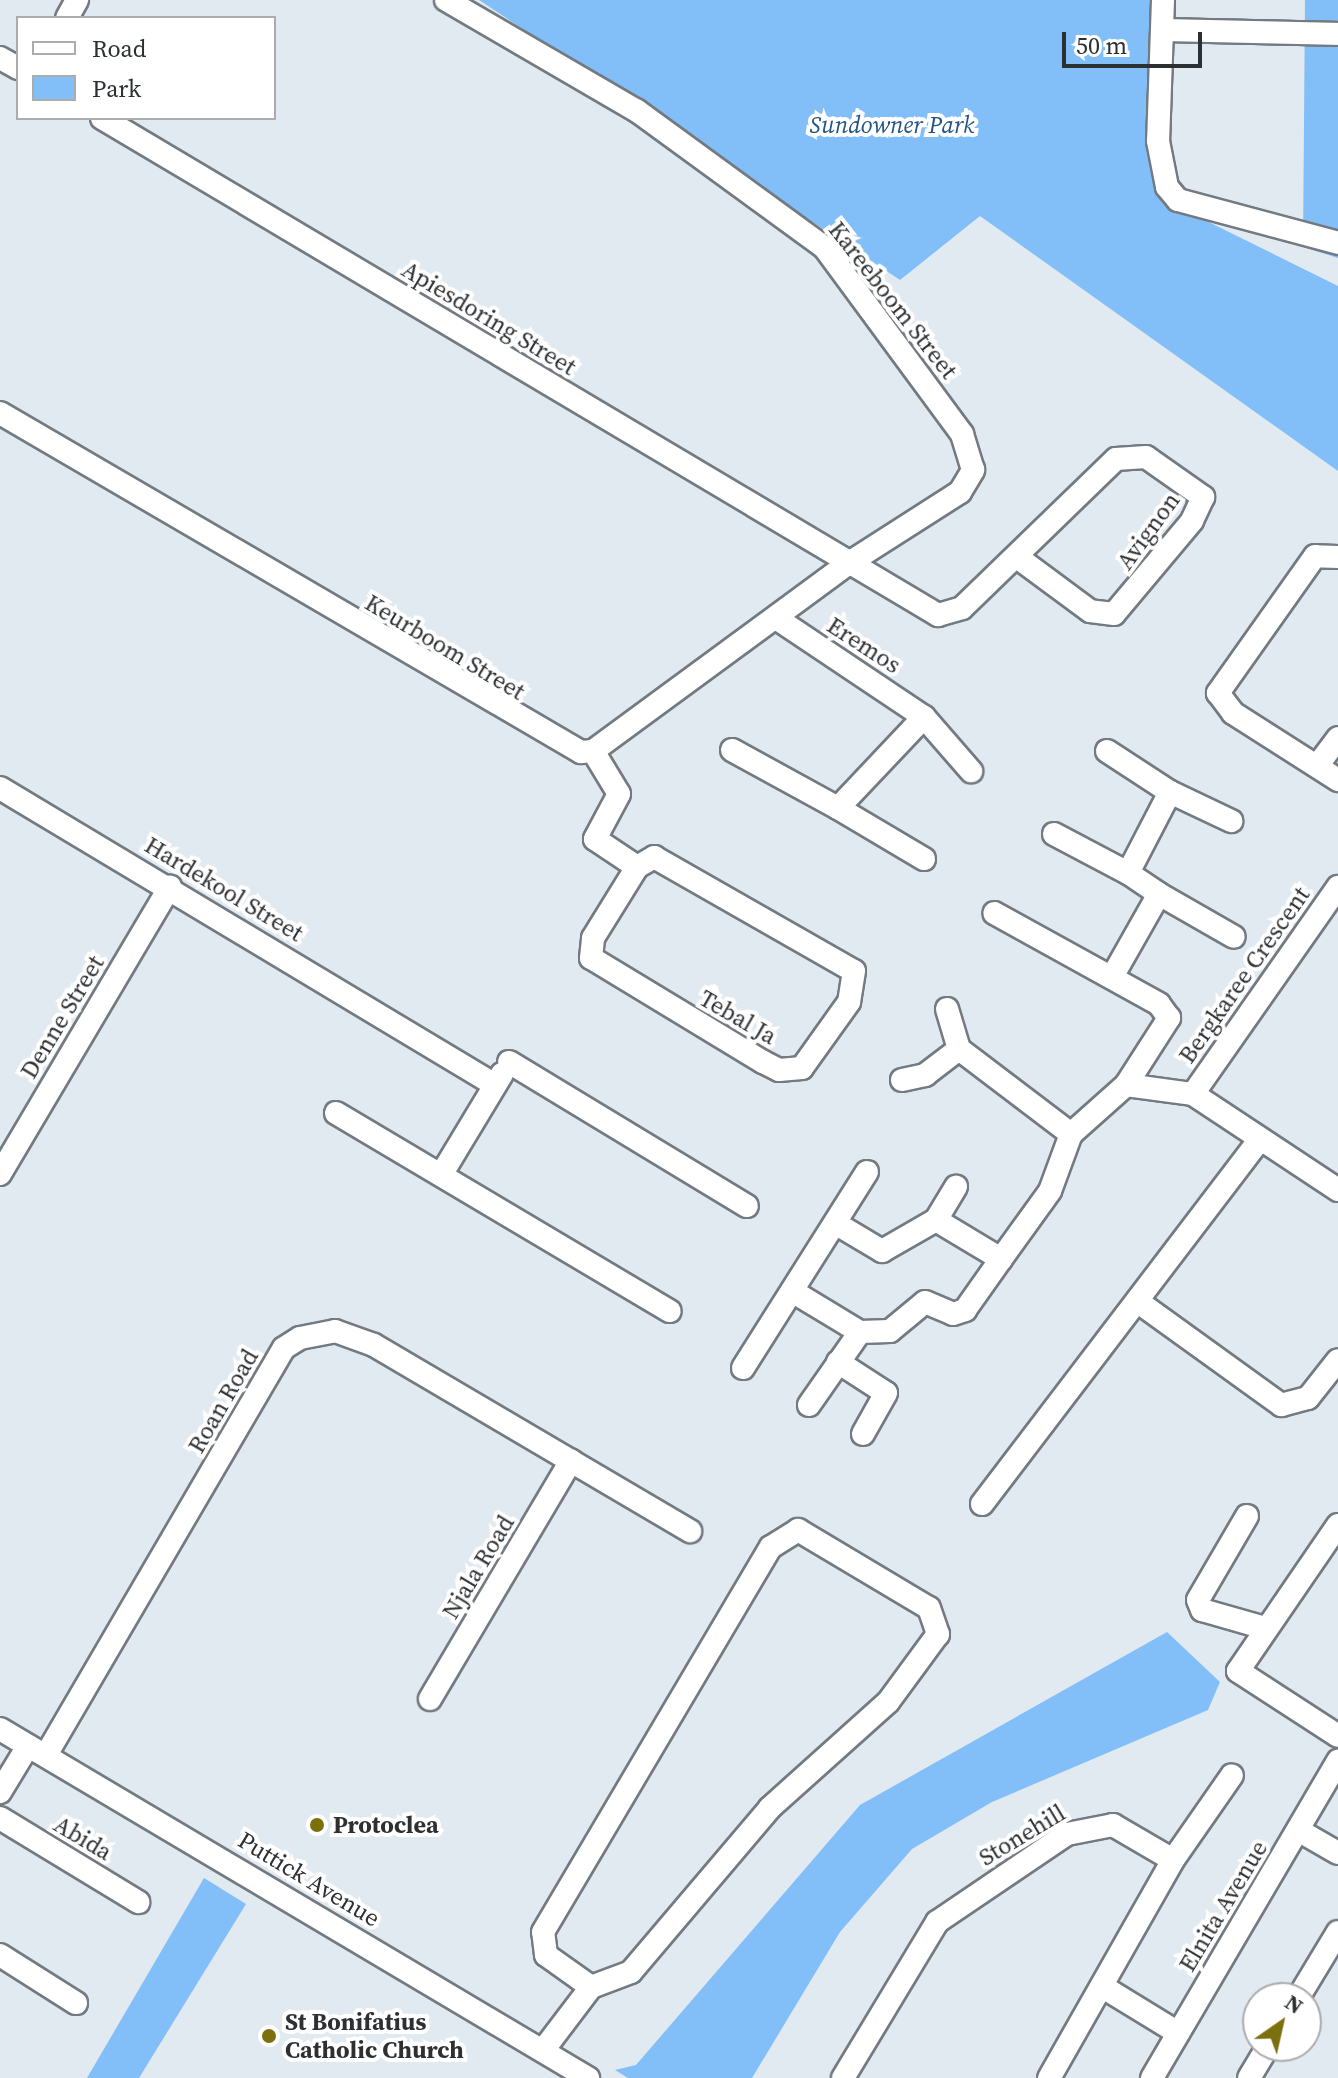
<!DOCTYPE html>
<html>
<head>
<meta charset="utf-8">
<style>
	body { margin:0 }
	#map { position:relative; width:1338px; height:2078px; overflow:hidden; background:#e1e9f1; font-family:"Source Serif 4",serif }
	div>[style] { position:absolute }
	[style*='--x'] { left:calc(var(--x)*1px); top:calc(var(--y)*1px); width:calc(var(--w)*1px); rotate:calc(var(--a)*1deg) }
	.green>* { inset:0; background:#82bef7 }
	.roads { filter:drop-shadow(2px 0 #737a81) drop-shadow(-2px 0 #737a81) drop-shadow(0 2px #737a81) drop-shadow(0 -2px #737a81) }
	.minor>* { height:22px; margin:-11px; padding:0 11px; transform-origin:11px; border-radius:11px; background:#fff }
	.dots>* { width:22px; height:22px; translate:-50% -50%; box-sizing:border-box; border:4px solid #fff; border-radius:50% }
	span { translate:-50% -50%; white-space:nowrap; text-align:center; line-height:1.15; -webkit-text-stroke:8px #fff; paint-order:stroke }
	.park-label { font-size:24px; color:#225582; font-style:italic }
	.street-label { font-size:24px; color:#2d3033 }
	.poi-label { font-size:24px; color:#2d3033; font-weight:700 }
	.left { translate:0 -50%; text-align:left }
	.legend { position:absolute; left:16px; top:16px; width:260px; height:104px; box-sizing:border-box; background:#fff; border:2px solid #abacad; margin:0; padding:10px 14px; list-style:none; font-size:24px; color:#2d3033 }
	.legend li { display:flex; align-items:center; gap:16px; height:40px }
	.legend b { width:40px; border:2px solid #abacad }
	.north { position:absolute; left:1242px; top:1982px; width:80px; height:80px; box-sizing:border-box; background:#fff; border:2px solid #abacad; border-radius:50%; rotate:34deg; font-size:22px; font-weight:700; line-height:32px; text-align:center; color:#2d3033 }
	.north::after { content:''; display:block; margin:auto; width:28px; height:36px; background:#7c6f0d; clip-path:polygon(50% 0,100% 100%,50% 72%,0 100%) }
	.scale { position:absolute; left:1062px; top:32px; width:140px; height:36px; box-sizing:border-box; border:4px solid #2d3033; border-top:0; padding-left:10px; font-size:24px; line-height:28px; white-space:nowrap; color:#2d3033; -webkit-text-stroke:6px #fff; paint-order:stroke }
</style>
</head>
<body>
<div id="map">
	<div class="green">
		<div style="clip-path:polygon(479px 0,1153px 0,1156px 196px,1338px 286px,1338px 471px,980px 216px,900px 280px)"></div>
		<div style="clip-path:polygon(1305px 0,1338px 0,1338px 258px,1303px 247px)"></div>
		<div style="clip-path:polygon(1167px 1632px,1220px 1682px,1208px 1710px,992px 1802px,912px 1849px,840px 1932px,752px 2078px,628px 2078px,615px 2070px,636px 2065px,860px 1805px)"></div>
		<div style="clip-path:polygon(204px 1878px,246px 1904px,139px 2078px,87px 2078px)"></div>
	</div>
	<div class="roads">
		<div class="minor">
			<div style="--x:1163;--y:0;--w:141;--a:92"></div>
			<div style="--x:1158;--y:141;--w:47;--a:78.9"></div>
			<div style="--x:1167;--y:187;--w:17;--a:50"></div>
			<div style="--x:1178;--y:200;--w:166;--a:15"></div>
			<div style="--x:67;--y:18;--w:21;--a:-61"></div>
			<div style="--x:1164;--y:30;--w:174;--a:1.3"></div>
			<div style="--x:0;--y:58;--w:21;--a:29"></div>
			<div style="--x:102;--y:118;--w:973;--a:30.73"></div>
			<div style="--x:938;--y:615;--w:25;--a:-16"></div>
			<div style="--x:962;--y:608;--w:214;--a:-44.1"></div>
			<div style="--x:1116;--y:459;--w:30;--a:-4"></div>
			<div style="--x:1146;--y:457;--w:70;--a:35.1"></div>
			<div style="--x:1203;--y:497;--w:26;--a:115"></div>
			<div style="--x:1192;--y:521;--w:121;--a:130"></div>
			<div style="--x:1114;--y:614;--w:24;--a:-173"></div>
			<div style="--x:1090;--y:611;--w:91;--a:-143.5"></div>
			<div style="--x:0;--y:413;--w:673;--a:30.26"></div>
			<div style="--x:581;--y:752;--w:12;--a:-5"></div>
			<div style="--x:593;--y:751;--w:318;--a:-36.3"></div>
			<div style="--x:849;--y:563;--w:132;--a:-32.6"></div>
			<div style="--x:960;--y:492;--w:26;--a:-59"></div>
			<div style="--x:973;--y:470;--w:38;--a:-107"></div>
			<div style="--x:962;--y:434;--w:231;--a:-126.4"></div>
			<div style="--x:825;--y:248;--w:233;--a:-143.9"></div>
			<div style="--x:637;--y:111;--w:221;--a:-149.8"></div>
			<div style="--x:1338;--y:557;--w:23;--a:-178"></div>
			<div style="--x:1315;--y:556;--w:168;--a:125.3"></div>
			<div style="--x:1218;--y:693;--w:25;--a:53"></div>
			<div style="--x:1233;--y:713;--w:125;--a:32.5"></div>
			<div style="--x:776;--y:618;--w:178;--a:33.8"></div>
			<div style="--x:924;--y:717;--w:72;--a:49"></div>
			<div style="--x:732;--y:750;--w:121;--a:28.7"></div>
			<div style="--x:838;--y:808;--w:125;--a:-46.6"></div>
			<div style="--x:593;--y:751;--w:50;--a:58.8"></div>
			<div style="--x:619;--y:794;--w:51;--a:118.1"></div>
			<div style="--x:595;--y:839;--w:50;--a:33.7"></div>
			<div style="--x:1107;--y:751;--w:75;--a:33.1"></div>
			<div style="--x:1170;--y:792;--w:91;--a:117.4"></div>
			<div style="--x:1128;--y:873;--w:37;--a:34"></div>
			<div style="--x:1159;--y:894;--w:95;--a:119.5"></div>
			<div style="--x:1317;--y:766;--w:35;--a:-53"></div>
			<div style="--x:0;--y:788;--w:577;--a:30.96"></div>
			<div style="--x:1170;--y:792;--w:68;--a:25.4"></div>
			<div style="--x:838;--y:808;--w:100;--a:30.7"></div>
			<div style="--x:1054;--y:834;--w:84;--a:27.8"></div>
			<div style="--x:654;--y:857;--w:230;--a:29.7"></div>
			<div style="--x:854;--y:971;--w:31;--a:99"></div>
			<div style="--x:849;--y:1002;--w:81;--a:125.5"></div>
			<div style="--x:802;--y:1068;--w:23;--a:175"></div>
			<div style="--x:779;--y:1070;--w:18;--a:-153"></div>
			<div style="--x:763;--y:1062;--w:201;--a:-148.8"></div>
			<div style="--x:591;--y:958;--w:20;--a:-84"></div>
			<div style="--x:593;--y:938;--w:84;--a:-58.2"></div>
			<div style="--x:637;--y:867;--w:20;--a:-30"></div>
			<div style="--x:1159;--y:894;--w:86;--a:29.8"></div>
			<div style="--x:947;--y:1009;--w:42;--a:73.3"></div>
			<div style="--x:959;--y:1049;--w:141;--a:37.2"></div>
			<div style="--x:509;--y:1062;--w:278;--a:31.2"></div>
			<div style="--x:902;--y:1080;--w:24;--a:-12"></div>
			<div style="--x:925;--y:1075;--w:43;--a:-37.4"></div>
			<div style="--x:1126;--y:1085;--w:68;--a:7.7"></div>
			<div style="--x:1193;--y:1094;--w:174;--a:33.5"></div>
			<div style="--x:1193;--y:1094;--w:253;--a:-55"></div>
			<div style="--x:336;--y:1113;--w:388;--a:30.7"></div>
			<div style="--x:0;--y:1174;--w:334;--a:-59.4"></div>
			<div style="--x:441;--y:1175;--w:118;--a:-58.9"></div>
			<div style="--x:936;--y:1220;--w:39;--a:-59"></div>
			<div style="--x:835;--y:1223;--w:55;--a:30.8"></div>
			<div style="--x:882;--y:1251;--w:62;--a:-29.9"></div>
			<div style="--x:936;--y:1220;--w:76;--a:31"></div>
			<div style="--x:1001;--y:1259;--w:84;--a:-54.2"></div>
			<div style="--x:1050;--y:1191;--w:61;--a:-69.8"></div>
			<div style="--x:1071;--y:1134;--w:74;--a:-41.7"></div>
			<div style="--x:1126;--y:1085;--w:80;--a:-57.3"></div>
			<div style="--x:1169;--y:1018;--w:17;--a:-126"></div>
			<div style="--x:1159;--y:1004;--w:188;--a:-151.1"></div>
			<div style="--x:792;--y:1291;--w:79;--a:31.1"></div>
			<div style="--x:860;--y:1332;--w:30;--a:-2"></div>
			<div style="--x:890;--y:1331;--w:45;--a:-39.6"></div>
			<div style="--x:925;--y:1302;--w:30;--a:23"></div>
			<div style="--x:953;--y:1314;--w:13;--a:-18"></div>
			<div style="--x:965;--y:1310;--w:62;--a:-54.8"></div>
			<div style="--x:1137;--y:1301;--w:178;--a:35.8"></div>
			<div style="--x:1281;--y:1405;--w:28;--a:-15"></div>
			<div style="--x:1308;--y:1398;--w:48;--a:-51.7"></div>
			<div style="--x:838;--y:1362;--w:57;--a:32.9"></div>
			<div style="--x:886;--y:1393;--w:47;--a:119.3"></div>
			<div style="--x:743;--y:1368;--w:232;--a:-57.7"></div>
			<div style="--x:809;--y:1405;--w:89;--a:-55.1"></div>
			<div style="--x:982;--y:1504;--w:457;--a:-52.7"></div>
			<div style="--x:1247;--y:1516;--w:97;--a:120.3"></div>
			<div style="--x:1198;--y:1600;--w:11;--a:68"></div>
			<div style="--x:1202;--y:1610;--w:66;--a:15.9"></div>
			<div style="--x:1338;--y:1525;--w:177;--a:124.4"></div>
			<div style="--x:1238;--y:1671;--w:119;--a:33"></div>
			<div style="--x:798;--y:1530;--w:152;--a:30.8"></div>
			<div style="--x:929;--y:1608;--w:28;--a:71"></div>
			<div style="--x:938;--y:1634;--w:84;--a:126.3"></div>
			<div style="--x:888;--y:1702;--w:159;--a:138.1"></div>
			<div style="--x:770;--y:1808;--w:215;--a:130.3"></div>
			<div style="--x:631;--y:1972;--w:43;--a:159.4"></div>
			<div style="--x:591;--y:1987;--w:55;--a:-144.6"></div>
			<div style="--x:546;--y:1955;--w:23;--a:-97"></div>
			<div style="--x:543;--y:1932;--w:447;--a:-59.4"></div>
			<div style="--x:771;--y:1547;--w:32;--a:-32"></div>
			<div style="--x:430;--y:1699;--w:277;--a:-59.4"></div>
			<div style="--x:0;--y:1729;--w:684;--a:30.69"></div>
			<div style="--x:46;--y:1755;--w:471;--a:-59.7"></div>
			<div style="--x:284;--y:1348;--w:19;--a:-32"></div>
			<div style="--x:300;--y:1338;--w:36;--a:-11"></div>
			<div style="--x:335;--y:1331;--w:41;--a:19.7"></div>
			<div style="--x:374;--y:1345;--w:367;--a:30.5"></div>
			<div style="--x:0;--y:1792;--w:54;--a:-58.7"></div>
			<div style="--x:0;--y:1818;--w:162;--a:31.3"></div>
			<div style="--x:1298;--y:1830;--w:46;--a:29.9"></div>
			<div style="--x:1173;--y:1860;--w:103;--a:-55.2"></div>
			<div style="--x:0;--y:1955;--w:90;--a:32.3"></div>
			<div style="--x:1103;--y:1987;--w:88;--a:31.5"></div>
			<div style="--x:1298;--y:1998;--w:77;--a:-58.8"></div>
			<div style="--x:544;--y:2049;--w:78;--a:-52.8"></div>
			<div style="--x:843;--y:2078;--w:182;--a:-58.9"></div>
			<div style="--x:937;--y:1922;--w:157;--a:-34.1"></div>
			<div style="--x:1067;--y:1834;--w:47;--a:-11.1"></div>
			<div style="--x:1113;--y:1825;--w:69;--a:30.3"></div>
			<div style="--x:1173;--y:1860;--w:251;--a:119.6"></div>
			<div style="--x:1152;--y:2078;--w:368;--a:-59.6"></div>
			<div style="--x:1249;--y:2078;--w:37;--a:-59"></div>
		</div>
	</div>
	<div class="dots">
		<div style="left:317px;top:1825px;background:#7c6f0d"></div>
		<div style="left:269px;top:2036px;background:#7c6f0d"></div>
	</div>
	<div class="park-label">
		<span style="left:892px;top:125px">Sundowner Park</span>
	</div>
	<div class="street-label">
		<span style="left:893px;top:300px;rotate:52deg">Kareeboom Street</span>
		<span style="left:489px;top:318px;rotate:31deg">Apiesdoring Street</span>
		<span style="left:1148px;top:531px;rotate:-54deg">Avignon</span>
		<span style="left:864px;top:645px;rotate:33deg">Eremos</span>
		<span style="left:445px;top:647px;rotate:31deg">Keurboom Street</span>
		<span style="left:224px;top:889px;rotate:31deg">Hardekool Street</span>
		<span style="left:1244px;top:975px;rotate:-55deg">Bergkaree Crescent</span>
		<span style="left:62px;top:1017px;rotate:-59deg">Denne Street</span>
		<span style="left:738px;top:1017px;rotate:30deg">Tebal Ja</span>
		<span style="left:223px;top:1401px;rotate:-60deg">Roan Road</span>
		<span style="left:478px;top:1567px;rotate:-59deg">Njala Road</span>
		<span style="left:1022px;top:1835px;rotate:-31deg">Stonehill</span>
		<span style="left:83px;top:1838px;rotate:31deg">Abida</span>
		<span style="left:309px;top:1879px;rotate:31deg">Puttick Avenue</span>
		<span style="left:1223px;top:1906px;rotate:-59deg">Elnita Avenue</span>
	</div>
	<div class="poi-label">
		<span class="left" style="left:333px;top:1825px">Protoclea</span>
		<span class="left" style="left:285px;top:2036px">St Bonifatius<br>Catholic Church</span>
	</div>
	<ul class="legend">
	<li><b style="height:10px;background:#fff"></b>Road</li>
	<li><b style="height:22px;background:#82bef7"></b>Park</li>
	</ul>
	<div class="north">N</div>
	<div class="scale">50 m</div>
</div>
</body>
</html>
